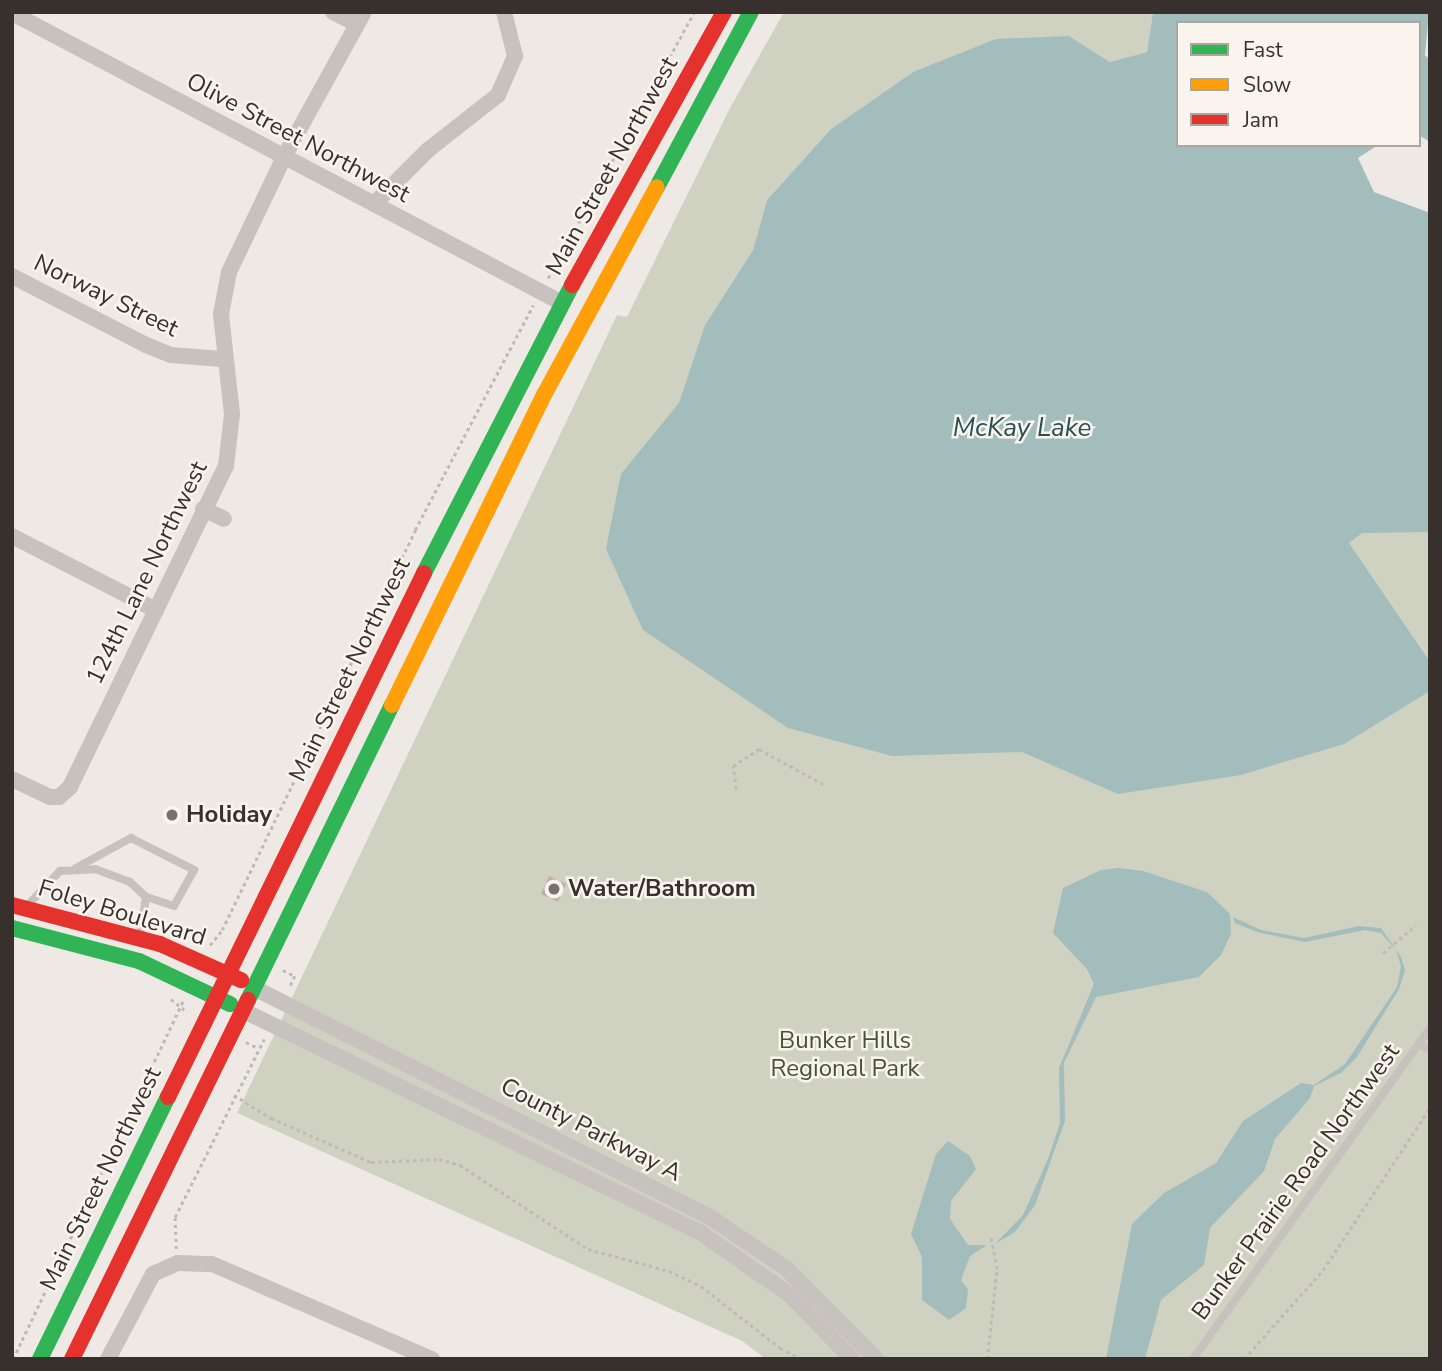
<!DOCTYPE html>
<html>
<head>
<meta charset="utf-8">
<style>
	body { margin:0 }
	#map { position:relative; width:1442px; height:1371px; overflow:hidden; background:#eee9e4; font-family:"Nunito Sans",sans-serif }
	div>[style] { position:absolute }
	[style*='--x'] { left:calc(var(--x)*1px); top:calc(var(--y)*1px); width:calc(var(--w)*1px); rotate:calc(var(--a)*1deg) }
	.green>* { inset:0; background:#cfd2c0 }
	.water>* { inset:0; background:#a3bcbc }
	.building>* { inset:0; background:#c0afa8 }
	.path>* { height:2.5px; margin-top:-1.25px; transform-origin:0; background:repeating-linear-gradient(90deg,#bfbab6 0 3.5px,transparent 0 7px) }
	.lane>* { height:8px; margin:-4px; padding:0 4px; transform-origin:4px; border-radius:4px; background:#c7c2bd }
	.street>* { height:16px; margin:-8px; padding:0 8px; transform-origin:8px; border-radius:8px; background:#c7c2bd }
	.fast>* { height:16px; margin:-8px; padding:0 8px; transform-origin:8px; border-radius:8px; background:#30b455 }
	.slow>* { height:16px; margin:-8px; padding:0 8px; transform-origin:8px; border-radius:8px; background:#ff9f0a }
	.jam>* { height:16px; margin:-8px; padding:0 8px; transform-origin:8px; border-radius:8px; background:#e5322d }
	.dots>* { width:19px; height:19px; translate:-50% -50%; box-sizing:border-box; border:4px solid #f9f4ed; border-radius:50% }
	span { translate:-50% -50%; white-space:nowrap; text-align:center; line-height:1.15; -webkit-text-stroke:5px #f9f4ed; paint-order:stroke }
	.street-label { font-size:24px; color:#38302c }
	.poi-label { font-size:24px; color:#38302c; font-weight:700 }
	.left { translate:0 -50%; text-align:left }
	.park-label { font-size:24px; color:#465432 }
	.water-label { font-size:26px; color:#255155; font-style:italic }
	.frame { position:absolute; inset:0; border:14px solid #38302c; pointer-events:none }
	.legend { position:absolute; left:1176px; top:21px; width:245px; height:126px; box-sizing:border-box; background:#f9f4ed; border:2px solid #aca6a0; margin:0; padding:9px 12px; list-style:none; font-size:21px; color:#38302c }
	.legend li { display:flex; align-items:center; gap:14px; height:35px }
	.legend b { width:35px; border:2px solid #aca6a0 }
</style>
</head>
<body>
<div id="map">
	<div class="green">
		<div style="clip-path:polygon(784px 12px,1153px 12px,1147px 52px,1110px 62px,1069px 36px,913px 72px,831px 129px,767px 200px,753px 250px,705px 325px,1430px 508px,1430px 1359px,766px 1359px,742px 1341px,237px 1113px,617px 315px,627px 317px,730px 108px)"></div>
	</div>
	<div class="water">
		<div style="clip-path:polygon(1153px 12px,1429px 12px,1425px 55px,1430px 60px,1430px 142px,1419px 135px,1419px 23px,1178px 23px,1178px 145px,1378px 145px,1358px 158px,1374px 192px,1430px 213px,1430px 532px,1362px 533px,1349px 543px,1430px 662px,1430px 691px,1344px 744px,1241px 775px,1118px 794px,1022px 752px,892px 756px,788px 728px,643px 630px,606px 549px,621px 474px,679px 403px,705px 325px,753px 250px,767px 200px,831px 129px,913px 72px,996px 39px,1069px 36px,1110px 62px,1147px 52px)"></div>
		<div style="clip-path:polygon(1119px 868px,1143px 871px,1207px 892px,1230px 914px,1231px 934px,1221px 955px,1199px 977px,1096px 997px,1064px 1063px,1065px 1121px,1035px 1205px,1015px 1232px,995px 1244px,1023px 1215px,1048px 1159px,1060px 1123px,1059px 1068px,1094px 984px,1087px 969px,1053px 933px,1063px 888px,1101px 870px)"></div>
		<div style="clip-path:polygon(1233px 917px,1261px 930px,1304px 938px,1359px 926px,1381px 928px,1401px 957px,1405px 970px,1399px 989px,1357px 1057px,1341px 1073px,1314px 1086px,1310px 1098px,1275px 1139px,1264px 1171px,1210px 1228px,1204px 1265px,1161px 1300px,1145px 1359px,1106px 1359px,1132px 1224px,1164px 1193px,1216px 1163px,1243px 1121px,1301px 1083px,1314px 1085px,1345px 1064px,1397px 987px,1401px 966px,1396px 950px,1381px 933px,1365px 930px,1305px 942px,1257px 932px,1235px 923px)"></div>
		<div style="clip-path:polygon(948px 1141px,970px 1156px,976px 1169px,951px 1201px,950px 1219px,968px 1245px,987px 1245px,970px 1256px,964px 1271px,961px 1281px,968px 1289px,966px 1308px,949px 1320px,922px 1300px,922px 1257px,911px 1234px,936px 1154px)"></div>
	</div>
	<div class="building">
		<div style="clip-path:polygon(549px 876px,566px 884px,558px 902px,541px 894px)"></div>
	</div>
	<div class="path">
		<div style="--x:548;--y:278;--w:303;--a:-61.2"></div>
		<div style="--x:736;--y:789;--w:23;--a:-97"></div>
		<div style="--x:733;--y:766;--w:31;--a:-33"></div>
		<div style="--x:759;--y:749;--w:73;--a:28.7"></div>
		<div style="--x:210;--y:945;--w:19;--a:-51"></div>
		<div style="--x:222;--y:930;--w:444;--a:-64.2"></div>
		<div style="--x:415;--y:530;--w:254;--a:-62.3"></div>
		<div style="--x:1383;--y:953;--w:43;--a:-40.3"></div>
		<div style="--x:283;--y:970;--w:13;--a:27"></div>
		<div style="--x:295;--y:976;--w:14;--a:115"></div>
		<div style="--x:171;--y:999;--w:21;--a:39"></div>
		<div style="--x:246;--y:1042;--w:13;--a:27"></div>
		<div style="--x:234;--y:1095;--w:44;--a:31.9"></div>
		<div style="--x:271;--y:1118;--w:109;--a:23.7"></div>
		<div style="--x:371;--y:1162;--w:68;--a:-2.5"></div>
		<div style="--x:439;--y:1159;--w:22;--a:16"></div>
		<div style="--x:460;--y:1165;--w:153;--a:33.3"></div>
		<div style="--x:588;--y:1249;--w:84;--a:15.2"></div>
		<div style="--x:669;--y:1271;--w:35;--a:25"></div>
		<div style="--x:701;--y:1286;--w:100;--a:38.1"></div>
		<div style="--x:780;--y:1348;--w:25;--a:27"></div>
		<div style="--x:176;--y:1249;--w:32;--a:-92"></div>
		<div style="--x:175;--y:1217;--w:199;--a:-63.4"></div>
		<div style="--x:13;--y:1359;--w:396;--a:-64.6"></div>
		<div style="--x:987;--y:1359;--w:91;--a:-83.7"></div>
		<div style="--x:997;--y:1269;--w:33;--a:-101"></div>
		<div style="--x:1244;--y:1359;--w:119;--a:-48.4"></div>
		<div style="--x:1323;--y:1270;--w:194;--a:-56.6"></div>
	</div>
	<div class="lane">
		<div style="--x:76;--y:868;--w:63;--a:-28.6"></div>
		<div style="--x:131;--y:838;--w:71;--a:26.9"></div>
		<div style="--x:194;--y:870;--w:41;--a:119.1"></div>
		<div style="--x:174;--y:906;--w:29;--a:-162"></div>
		<div style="--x:28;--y:905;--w:47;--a:-46.7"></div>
		<div style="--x:60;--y:871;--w:35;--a:-3"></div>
		<div style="--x:95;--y:869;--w:37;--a:20"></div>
		<div style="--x:130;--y:882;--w:22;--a:43"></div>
		<div style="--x:146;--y:897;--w:38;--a:99"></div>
		<div style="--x:1419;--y:1044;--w:13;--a:29"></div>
		<div style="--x:1193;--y:1359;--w:407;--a:-54.4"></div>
	</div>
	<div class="street">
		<div style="--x:333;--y:12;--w:25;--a:27"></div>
		<div style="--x:12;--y:13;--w:622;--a:27.8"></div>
		<div style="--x:374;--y:204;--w:76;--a:-45"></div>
		<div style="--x:428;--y:150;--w:89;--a:-38.2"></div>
		<div style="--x:498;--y:95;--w:43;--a:-66.4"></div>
		<div style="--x:515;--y:56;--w:45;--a:-104"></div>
		<div style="--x:12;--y:276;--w:151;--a:27.2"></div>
		<div style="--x:146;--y:345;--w:27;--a:22"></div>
		<div style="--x:171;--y:355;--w:51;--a:4.5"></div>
		<div style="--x:203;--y:509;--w:23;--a:25"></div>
		<div style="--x:12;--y:536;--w:162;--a:27.2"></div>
		<div style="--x:12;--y:779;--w:42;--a:25.3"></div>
		<div style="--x:50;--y:797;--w:9;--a:0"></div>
		<div style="--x:59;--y:797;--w:15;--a:-42"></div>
		<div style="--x:70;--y:787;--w:357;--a:-64.1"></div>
		<div style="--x:226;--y:466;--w:52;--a:-83.4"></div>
		<div style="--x:232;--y:414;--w:101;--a:-96.3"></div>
		<div style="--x:221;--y:314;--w:43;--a:-79.2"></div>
		<div style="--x:229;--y:272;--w:130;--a:-64.4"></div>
		<div style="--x:285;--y:155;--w:163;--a:-61.1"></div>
		<div style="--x:254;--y:988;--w:510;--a:26.67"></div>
		<div style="--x:710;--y:1217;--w:92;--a:33.9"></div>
		<div style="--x:786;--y:1268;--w:128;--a:45.3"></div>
		<div style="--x:242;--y:1010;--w:510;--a:25.91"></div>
		<div style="--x:701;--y:1233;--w:108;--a:34.9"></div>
		<div style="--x:790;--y:1295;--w:89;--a:45.9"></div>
		<div style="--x:108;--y:1359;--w:96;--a:-62.1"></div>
		<div style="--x:153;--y:1274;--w:27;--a:-24"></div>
		<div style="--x:178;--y:1263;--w:34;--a:2"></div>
		<div style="--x:212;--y:1264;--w:240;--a:23.4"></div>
	</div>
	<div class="fast">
		<div style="--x:657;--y:187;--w:199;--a:-61.8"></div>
		<div style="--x:424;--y:573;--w:324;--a:-62.8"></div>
		<div style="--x:12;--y:928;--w:131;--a:14.6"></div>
		<div style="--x:139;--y:961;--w:101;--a:25.3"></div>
		<div style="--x:248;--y:1000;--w:328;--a:-64"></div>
		<div style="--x:40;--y:1359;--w:292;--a:-64"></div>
	</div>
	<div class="slow">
		<div style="--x:392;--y:705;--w:347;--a:-63.9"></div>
		<div style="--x:545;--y:393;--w:234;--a:-61.5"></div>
	</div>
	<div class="jam">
		<div style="--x:572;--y:285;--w:312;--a:-60.9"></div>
		<div style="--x:12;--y:905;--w:153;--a:14.8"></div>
		<div style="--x:160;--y:944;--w:89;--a:24"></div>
		<div style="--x:168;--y:1097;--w:583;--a:-63.96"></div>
		<div style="--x:72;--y:1359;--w:400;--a:-63.9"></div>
	</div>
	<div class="dots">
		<div style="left:172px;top:815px;background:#78716c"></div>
		<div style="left:554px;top:889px;background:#78716c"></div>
	</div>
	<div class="street-label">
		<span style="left:298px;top:138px;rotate:28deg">Olive Street Northwest</span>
		<span style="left:612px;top:166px;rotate:-61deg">Main Street Northwest</span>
		<span style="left:106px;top:296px;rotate:26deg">Norway Street</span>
		<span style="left:147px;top:573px;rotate:-64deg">124th Lane Northwest</span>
		<span style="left:350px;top:670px;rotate:-64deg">Main Street Northwest</span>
		<span style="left:122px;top:913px;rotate:17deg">Foley Boulevard</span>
		<span style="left:591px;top:1130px;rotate:27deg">County Parkway A</span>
		<span style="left:101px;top:1179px;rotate:-64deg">Main Street Northwest</span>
		<span style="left:1296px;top:1182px;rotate:-54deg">Bunker Prairie Road Northwest</span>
	</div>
	<div class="poi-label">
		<span class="left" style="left:186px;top:815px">Holiday</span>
		<span class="left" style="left:568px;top:889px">Water/Bathroom</span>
	</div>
	<div class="park-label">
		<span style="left:845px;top:1055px">Bunker Hills<br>Regional Park</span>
	</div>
	<div class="water-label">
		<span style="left:1022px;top:428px">McKay Lake</span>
	</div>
	<div class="frame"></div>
	<ul class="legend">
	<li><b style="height:9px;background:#30b455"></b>Fast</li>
	<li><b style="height:9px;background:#ff9f0a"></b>Slow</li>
	<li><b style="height:9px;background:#e5322d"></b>Jam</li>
	</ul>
</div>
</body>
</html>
